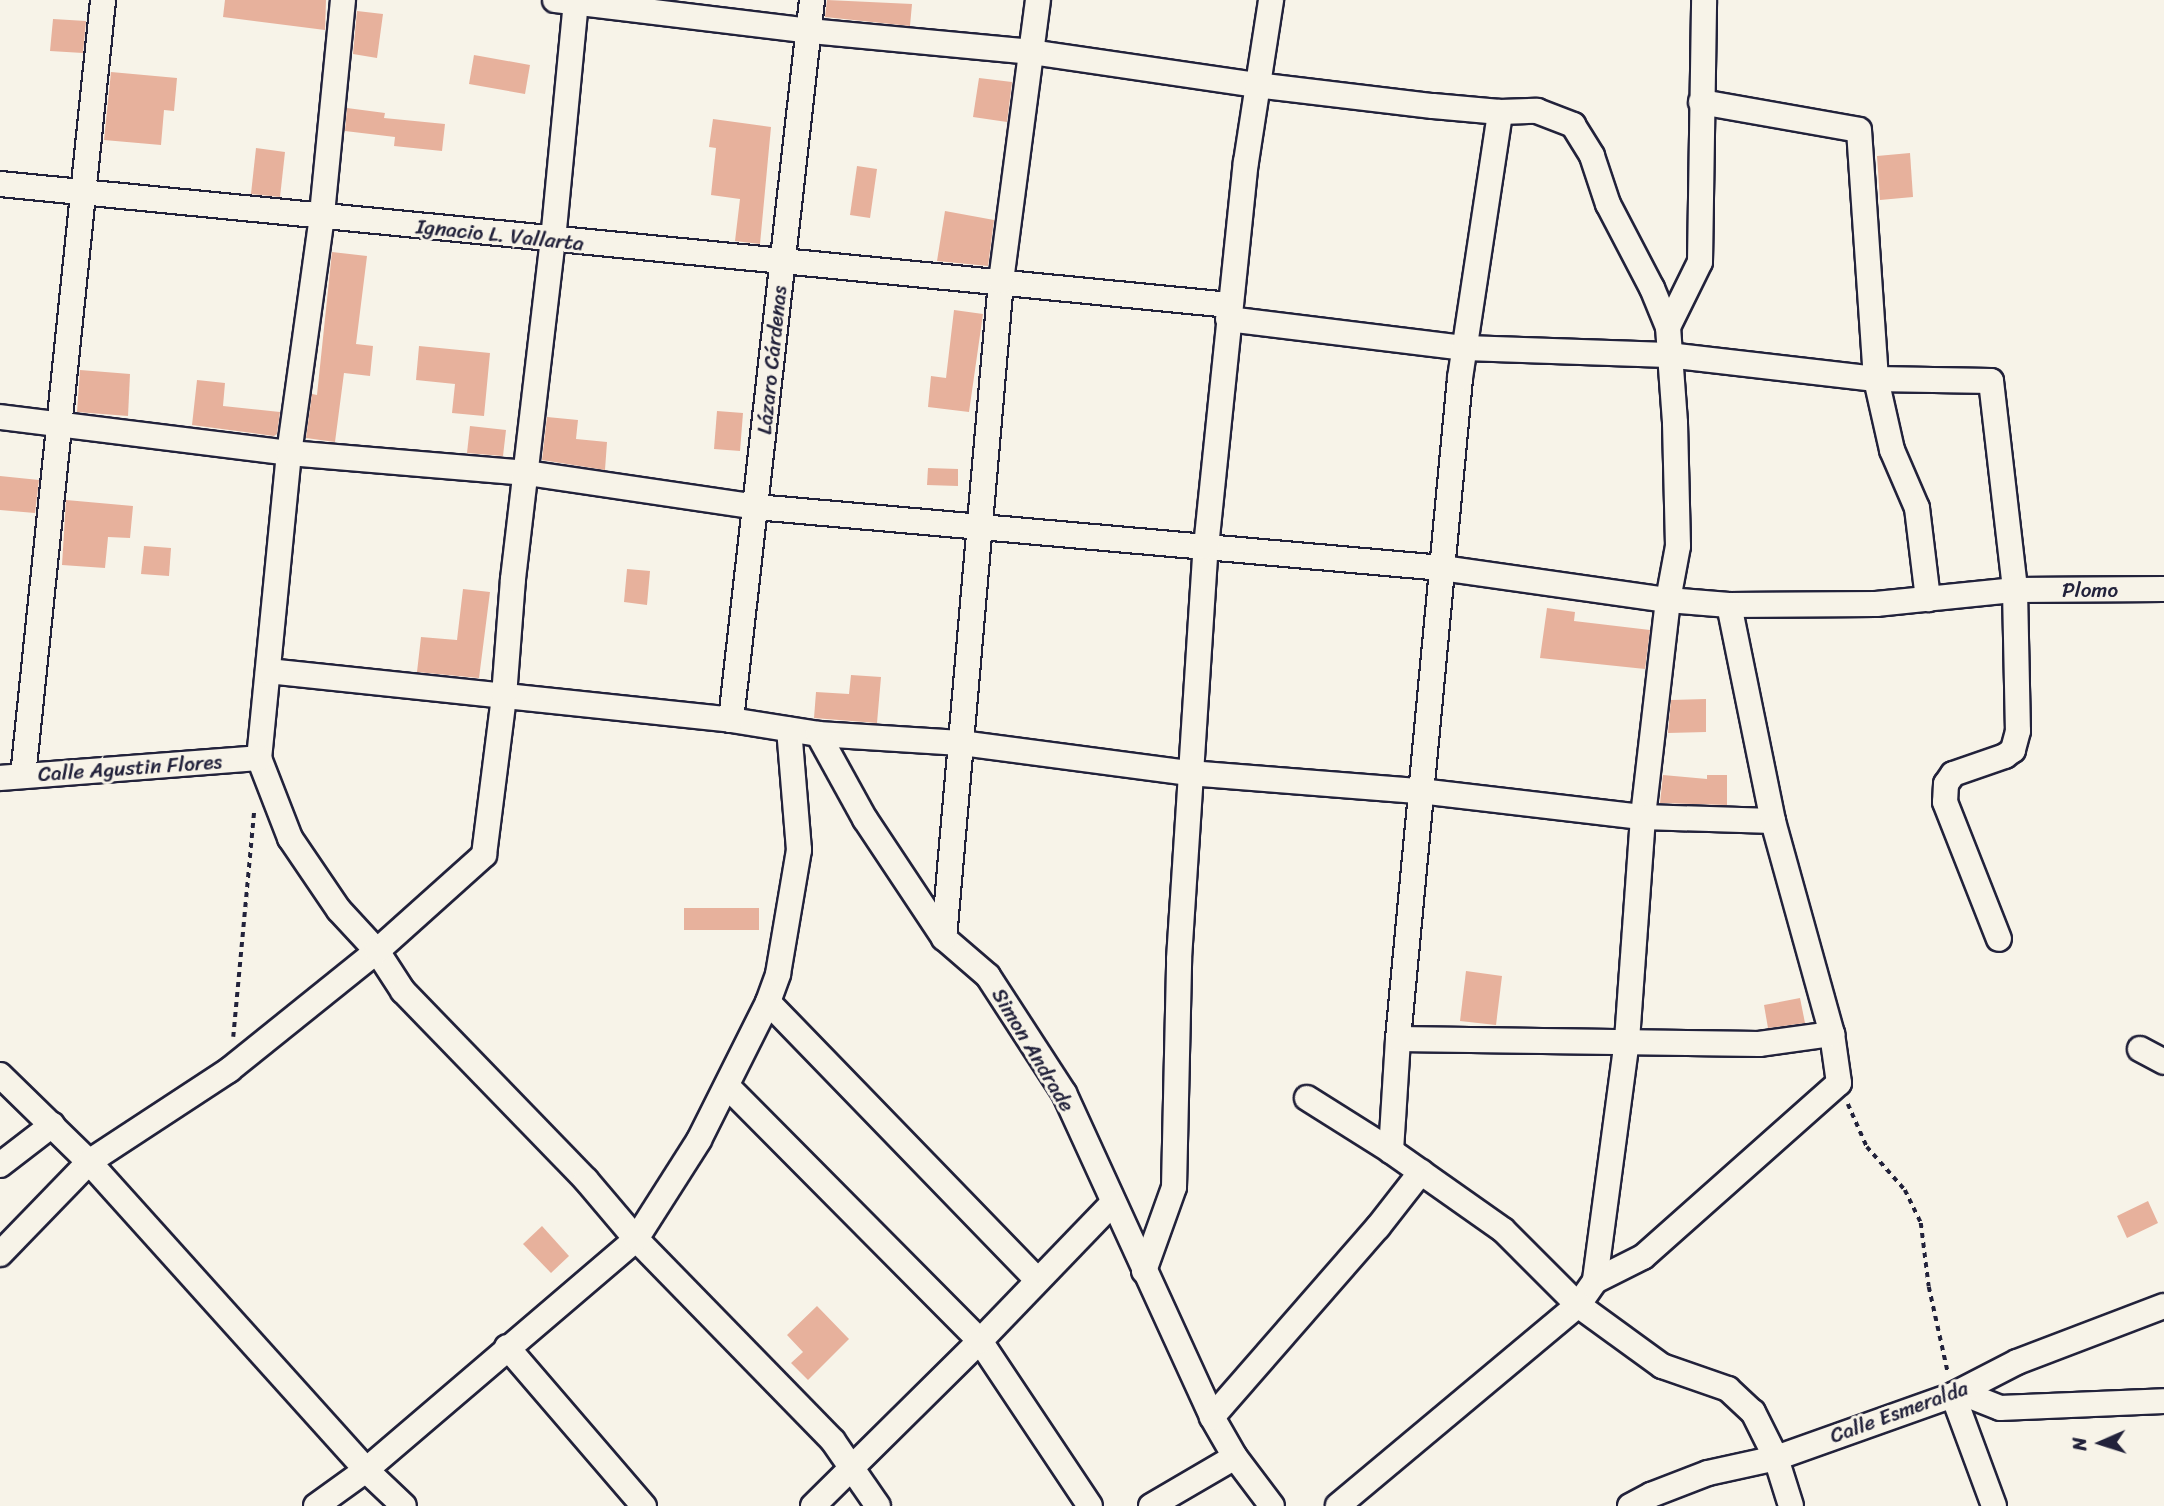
<!DOCTYPE html>
<html>
<head>
<meta charset="utf-8">
<style>
	body { margin:0 }
	#map { position:relative; width:2164px; height:1506px; overflow:hidden; background:#f7f3e8; font-family:Sriracha,sans-serif }
	div>[style] { position:absolute }
	[style*='--x'] { left:calc(var(--x)*1px); top:calc(var(--y)*1px); width:calc(var(--w)*1px); rotate:calc(var(--a)*1deg) }
	.building>* { inset:0; background:#e7b19c }
	.path>* { height:3.5px; margin-top:-1.75px; transform-origin:0; background:repeating-linear-gradient(90deg,#22223b 0 5px,transparent 0 10px) }
	.roads { filter:drop-shadow(2px 0 #22223b) drop-shadow(-2px 0 #22223b) drop-shadow(0 2px #22223b) drop-shadow(0 -2px #22223b) }
	.minor>* { height:24px; margin:-12px; padding:0 12px; transform-origin:12px; border-radius:12px; background:#f7f3e8 }
	span { translate:-50% -50%; white-space:nowrap; text-align:center; line-height:1.15; -webkit-text-stroke:6px #f7f3e8; paint-order:stroke }
	.street-label { font-size:21px; color:#22223b }
	.north { position:absolute; left:2066px; top:1408px; width:70px; height:70px; -webkit-text-stroke:5px #f7f3e8; paint-order:stroke; rotate:267deg; font-size:19px; font-weight:700; line-height:28px; text-align:center; color:#22223b }
	.north::after { content:''; display:block; margin:auto; width:24px; height:32px; background:#22223b; clip-path:polygon(50% 0,100% 100%,50% 72%,0 100%) }
</style>
</head>
<body>
<div id="map">
	<div class="building">
		<div style="clip-path:polygon(225px 0,326px 0,325px 30px,223px 17px)"></div>
		<div style="clip-path:polygon(827px 0,912px 4px,910px 26px,825px 17px)"></div>
		<div style="clip-path:polygon(357px 11px,383px 14px,377px 58px,353px 54px)"></div>
		<div style="clip-path:polygon(53px 19px,86px 21px,83px 53px,50px 51px)"></div>
		<div style="clip-path:polygon(474px 55px,530px 65px,525px 94px,469px 84px)"></div>
		<div style="clip-path:polygon(111px 72px,177px 78px,174px 111px,164px 110px,161px 145px,104px 140px)"></div>
		<div style="clip-path:polygon(979px 78px,1012px 82px,1007px 122px,973px 117px)"></div>
		<div style="clip-path:polygon(347px 108px,385px 113px,384px 118px,445px 124px,442px 151px,394px 146px,395px 137px,345px 131px)"></div>
		<div style="clip-path:polygon(713px 119px,771px 127px,760px 244px,735px 241px,740px 199px,711px 195px,716px 148px,709px 147px)"></div>
		<div style="clip-path:polygon(256px 148px,285px 152px,280px 197px,251px 194px)"></div>
		<div style="clip-path:polygon(1910px 153px,1913px 197px,1880px 200px,1877px 156px)"></div>
		<div style="clip-path:polygon(857px 166px,877px 169px,870px 218px,850px 215px)"></div>
		<div style="clip-path:polygon(945px 211px,994px 220px,988px 266px,937px 261px)"></div>
		<div style="clip-path:polygon(332px 252px,367px 256px,356px 344px,373px 346px,370px 376px,344px 373px,335px 442px,306px 438px,312px 394px,317px 395px)"></div>
		<div style="clip-path:polygon(954px 310px,983px 314px,969px 412px,928px 407px,931px 376px,946px 378px)"></div>
		<div style="clip-path:polygon(419px 346px,490px 353px,484px 416px,452px 413px,455px 384px,416px 380px)"></div>
		<div style="clip-path:polygon(80px 370px,130px 374px,128px 416px,77px 412px)"></div>
		<div style="clip-path:polygon(197px 380px,225px 383px,223px 406px,280px 412px,277px 434px,274px 436px,192px 425px)"></div>
		<div style="clip-path:polygon(717px 411px,743px 413px,740px 451px,714px 449px)"></div>
		<div style="clip-path:polygon(547px 417px,578px 420px,576px 439px,607px 442px,605px 470px,542px 460px)"></div>
		<div style="clip-path:polygon(470px 426px,506px 430px,503px 456px,467px 453px)"></div>
		<div style="clip-path:polygon(928px 468px,958px 469px,958px 486px,927px 485px)"></div>
		<div style="clip-path:polygon(0 476px,39px 480px,35px 513px,0 510px)"></div>
		<div style="clip-path:polygon(66px 500px,133px 506px,130px 538px,108px 537px,105px 568px,62px 565px)"></div>
		<div style="clip-path:polygon(144px 546px,171px 548px,169px 576px,141px 574px)"></div>
		<div style="clip-path:polygon(627px 569px,650px 571px,647px 605px,624px 602px)"></div>
		<div style="clip-path:polygon(463px 589px,490px 592px,479px 678px,417px 672px,421px 637px,457px 640px)"></div>
		<div style="clip-path:polygon(1547px 608px,1575px 612px,1574px 621px,1650px 630px,1645px 669px,1540px 658px)"></div>
		<div style="clip-path:polygon(851px 675px,881px 677px,877px 723px,814px 718px,816px 692px,849px 694px)"></div>
		<div style="clip-path:polygon(1706px 699px,1706px 732px,1668px 733px,1671px 700px)"></div>
		<div style="clip-path:polygon(1663px 775px,1707px 779px,1707px 775px,1727px 775px,1727px 805px,1660px 803px)"></div>
		<div style="clip-path:polygon(684px 908px,759px 908px,759px 930px,684px 930px)"></div>
		<div style="clip-path:polygon(1466px 971px,1502px 976px,1496px 1025px,1460px 1021px)"></div>
		<div style="clip-path:polygon(1800px 998px,1805px 1023px,1768px 1028px,1764px 1005px)"></div>
		<div style="clip-path:polygon(2148px 1201px,2158px 1223px,2127px 1238px,2117px 1216px)"></div>
		<div style="clip-path:polygon(542px 1226px,569px 1256px,551px 1273px,523px 1244px)"></div>
		<div style="clip-path:polygon(817px 1306px,849px 1339px,808px 1380px,791px 1363px,803px 1352px,787px 1335px)"></div>
	</div>
	<div class="path">
		<div style="--x:233;--y:1037;--w:227;--a:-84.7"></div>
		<div style="--x:1848;--y:1104;--w:47;--a:66.2"></div>
		<div style="--x:1867;--y:1147;--w:57;--a:48.5"></div>
		<div style="--x:1905;--y:1190;--w:37;--a:64"></div>
		<div style="--x:1921;--y:1223;--w:64;--a:82.9"></div>
		<div style="--x:1929;--y:1287;--w:88;--a:77.5"></div>
	</div>
	<div class="roads">
		<div class="minor">
			<div style="--x:343;--y:0;--w:217;--a:95.6"></div>
			<div style="--x:322;--y:216;--w:239;--a:97.9"></div>
			<div style="--x:289;--y:453;--w:306;--a:95.6"></div>
			<div style="--x:259;--y:758;--w:86;--a:68.8"></div>
			<div style="--x:290;--y:838;--w:87;--a:55.8"></div>
			<div style="--x:339;--y:910;--w:56;--a:47.2"></div>
			<div style="--x:377;--y:951;--w:48;--a:57"></div>
			<div style="--x:403;--y:991;--w:263;--a:45.9"></div>
			<div style="--x:586;--y:1180;--w:77;--a:49.7"></div>
			<div style="--x:636;--y:1239;--w:282;--a:45.7"></div>
			<div style="--x:833;--y:1441;--w:79;--a:55.3"></div>
			<div style="--x:555;--y:0;--w:257;--a:6.9"></div>
			<div style="--x:810;--y:31;--w:222;--a:5.4"></div>
			<div style="--x:1031;--y:52;--w:227;--a:8.3"></div>
			<div style="--x:1256;--y:85;--w:178;--a:6.8"></div>
			<div style="--x:1433;--y:106;--w:67;--a:5.1"></div>
			<div style="--x:1500;--y:112;--w:37;--a:-2"></div>
			<div style="--x:1537;--y:111;--w:39;--a:21"></div>
			<div style="--x:1573;--y:125;--w:36;--a:58"></div>
			<div style="--x:1592;--y:156;--w:51;--a:71.6"></div>
			<div style="--x:1608;--y:204;--w:95;--a:62.4"></div>
			<div style="--x:1652;--y:288;--w:42;--a:67.7"></div>
			<div style="--x:1668;--y:327;--w:96;--a:85.8"></div>
			<div style="--x:1675;--y:423;--w:123;--a:88.6"></div>
			<div style="--x:1678;--y:546;--w:55;--a:100.5"></div>
			<div style="--x:1668;--y:600;--w:218;--a:96.6"></div>
			<div style="--x:1643;--y:817;--w:224;--a:94.1"></div>
			<div style="--x:1627;--y:1040;--w:243;--a:97.6"></div>
			<div style="--x:1595;--y:1281;--w:29;--a:125"></div>
			<div style="--x:1578;--y:1305;--w:313;--a:140.1"></div>
			<div style="--x:1701;--y:102;--w:160;--a:10"></div>
			<div style="--x:1859;--y:130;--w:250;--a:86.1"></div>
			<div style="--x:1876;--y:379;--w:73;--a:77.3"></div>
			<div style="--x:1892;--y:450;--w:63;--a:66.7"></div>
			<div style="--x:1917;--y:508;--w:92;--a:83.1"></div>
			<div style="--x:0;--y:184;--w:1236;--a:5.62"></div>
			<div style="--x:1228;--y:319;--w:239;--a:7"></div>
			<div style="--x:1465;--y:348;--w:203;--a:2"></div>
			<div style="--x:1668;--y:355;--w:209;--a:6.6"></div>
			<div style="--x:1876;--y:379;--w:115;--a:1"></div>
			<div style="--x:1991;--y:381;--w:210;--a:83.4"></div>
			<div style="--x:2015;--y:590;--w:141;--a:88.8"></div>
			<div style="--x:2018;--y:731;--w:20;--a:105"></div>
			<div style="--x:2013;--y:750;--w:10;--a:143"></div>
			<div style="--x:2005;--y:756;--w:55;--a:160.9"></div>
			<div style="--x:1953;--y:774;--w:12;--a:125"></div>
			<div style="--x:1946;--y:784;--w:18;--a:93"></div>
			<div style="--x:1945;--y:802;--w:147;--a:68.5"></div>
			<div style="--x:1668;--y:327;--w:72;--a:-63.8"></div>
			<div style="--x:1700;--y:262;--w:262;--a:-89.1"></div>
			<div style="--x:0;--y:417;--w:291;--a:7.1"></div>
			<div style="--x:289;--y:453;--w:239;--a:4.8"></div>
			<div style="--x:527;--y:473;--w:232;--a:8.4"></div>
			<div style="--x:756;--y:507;--w:689;--a:5.08"></div>
			<div style="--x:1442;--y:568;--w:228;--a:8.1"></div>
			<div style="--x:1668;--y:600;--w:61;--a:4.7"></div>
			<div style="--x:1729;--y:605;--w:147;--a:-0.4"></div>
			<div style="--x:1876;--y:604;--w:140;--a:-5.8"></div>
			<div style="--x:2015;--y:590;--w:149;--a:-0.4"></div>
			<div style="--x:268;--y:671;--w:466;--a:6"></div>
			<div style="--x:731;--y:720;--w:88;--a:9.1"></div>
			<div style="--x:818;--y:734;--w:143;--a:3.6"></div>
			<div style="--x:961;--y:743;--w:230;--a:7.5"></div>
			<div style="--x:1189;--y:773;--w:232;--a:4.5"></div>
			<div style="--x:1420;--y:791;--w:225;--a:6.7"></div>
			<div style="--x:1643;--y:817;--w:130;--a:1.8"></div>
			<div style="--x:731;--y:720;--w:725;--a:-83.58"></div>
			<div style="--x:818;--y:734;--w:97;--a:61.1"></div>
			<div style="--x:865;--y:819;--w:143;--a:56.4"></div>
			<div style="--x:944;--y:938;--w:58;--a:40.8"></div>
			<div style="--x:988;--y:976;--w:140;--a:57"></div>
			<div style="--x:1064;--y:1093;--w:356;--a:65.4"></div>
			<div style="--x:1212;--y:1417;--w:46;--a:60.1"></div>
			<div style="--x:1235;--y:1457;--w:61;--a:52.9"></div>
			<div style="--x:23;--y:776;--w:780;--a:-84.11"></div>
			<div style="--x:0;--y:778;--w:260;--a:-4.4"></div>
			<div style="--x:944;--y:938;--w:659;--a:-85.04"></div>
			<div style="--x:1001;--y:281;--w:283;--a:-82.5"></div>
			<div style="--x:768;--y:1002;--w:387;--a:45.9"></div>
			<div style="--x:1398;--y:1039;--w:361;--a:0.8"></div>
			<div style="--x:1759;--y:1044;--w:74;--a:-7.8"></div>
			<div style="--x:2140;--y:1049;--w:27;--a:28"></div>
			<div style="--x:0;--y:1075;--w:124;--a:44.3"></div>
			<div style="--x:89;--y:1162;--w:414;--a:48"></div>
			<div style="--x:366;--y:1470;--w:52;--a:43.5"></div>
			<div style="--x:727;--y:1086;--w:359;--a:45.2"></div>
			<div style="--x:980;--y:1341;--w:198;--a:56.3"></div>
			<div style="--x:1307;--y:1098;--w:99;--a:32.2"></div>
			<div style="--x:1391;--y:1151;--w:137;--a:35.2"></div>
			<div style="--x:1503;--y:1230;--w:106;--a:45"></div>
			<div style="--x:1578;--y:1305;--w:104;--a:36"></div>
			<div style="--x:1662;--y:1366;--w:70;--a:19.2"></div>
			<div style="--x:1728;--y:1389;--w:34;--a:43"></div>
			<div style="--x:1753;--y:1412;--w:51;--a:63.4"></div>
			<div style="--x:1776;--y:1458;--w:50;--a:72.6"></div>
			<div style="--x:1391;--y:1151;--w:112;--a:-86.4"></div>
			<div style="--x:1398;--y:1039;--w:664;--a:-84.64"></div>
			<div style="--x:1460;--y:378;--w:269;--a:-81.4"></div>
			<div style="--x:0;--y:1165;--w:66;--a:-37.6"></div>
			<div style="--x:0;--y:1254;--w:128;--a:-45.9"></div>
			<div style="--x:89;--y:1162;--w:168;--a:-33.3"></div>
			<div style="--x:229;--y:1070;--w:190;--a:-38.8"></div>
			<div style="--x:377;--y:951;--w:144;--a:-41.9"></div>
			<div style="--x:484;--y:855;--w:160;--a:-82.8"></div>
			<div style="--x:504;--y:696;--w:117;--a:-85.6"></div>
			<div style="--x:513;--y:579;--w:341;--a:-83.3"></div>
			<div style="--x:553;--y:240;--w:241;--a:-84.5"></div>
			<div style="--x:1144;--y:1271;--w:89;--a:-70.3"></div>
			<div style="--x:1174;--y:1187;--w:228;--a:-88.7"></div>
			<div style="--x:1179;--y:959;--w:413;--a:-86.3"></div>
			<div style="--x:1206;--y:547;--w:387;--a:-84.1"></div>
			<div style="--x:1246;--y:162;--w:164;--a:-81.2"></div>
			<div style="--x:1595;--y:1281;--w:54;--a:-26.6"></div>
			<div style="--x:1643;--y:1257;--w:262;--a:-41.6"></div>
			<div style="--x:1839;--y:1083;--w:49;--a:-98.1"></div>
			<div style="--x:1832;--y:1034;--w:221;--a:-105.5"></div>
			<div style="--x:1773;--y:821;--w:220;--a:-101.5"></div>
			<div style="--x:507;--y:1347;--w:210;--a:49.3"></div>
			<div style="--x:1960;--y:1392;--w:43;--a:21.8"></div>
			<div style="--x:2000;--y:1408;--w:164;--a:-2.4"></div>
			<div style="--x:1953;--y:1395;--w:118;--a:69.7"></div>
			<div style="--x:1212;--y:1417;--w:252;--a:-48.9"></div>
			<div style="--x:1378;--y:1227;--w:70;--a:-52"></div>
			<div style="--x:316;--y:1506;--w:62;--a:-35.8"></div>
			<div style="--x:366;--y:1470;--w:355;--a:-40.5"></div>
			<div style="--x:636;--y:1239;--w:117;--a:-57.5"></div>
			<div style="--x:699;--y:1140;--w:154;--a:-63.4"></div>
			<div style="--x:768;--y:1002;--w:30;--a:-70"></div>
			<div style="--x:778;--y:974;--w:126;--a:-80.4"></div>
			<div style="--x:799;--y:850;--w:121;--a:-94.7"></div>
			<div style="--x:813;--y:1506;--w:235;--a:-44.7"></div>
			<div style="--x:980;--y:1341;--w:190;--a:-46.1"></div>
			<div style="--x:1151;--y:1506;--w:97;--a:-30.3"></div>
			<div style="--x:1630;--y:1506;--w:24;--a:-28"></div>
			<div style="--x:1651;--y:1495;--w:61;--a:-21.1"></div>
			<div style="--x:1708;--y:1473;--w:70;--a:-12.4"></div>
			<div style="--x:1776;--y:1458;--w:188;--a:-19.6"></div>
			<div style="--x:1953;--y:1395;--w:72;--a:-27.3"></div>
			<div style="--x:2017;--y:1362;--w:157;--a:-20.9"></div>
		</div>
	</div>
	<div class="street-label">
		<span style="left:500px;top:235px;rotate:6deg">Ignacio L. Vallarta</span>
		<span style="left:772px;top:360px;rotate:-84deg">Lázaro Cárdenas</span>
		<span style="left:2090px;top:590px">Plomo</span>
		<span style="left:130px;top:768px;rotate:-4deg">Calle Agustin Flores</span>
		<span style="left:1033px;top:1050px;rotate:59deg">Simon Andrade</span>
		<span style="left:1899px;top:1412px;rotate:-20deg">Calle Esmeralda</span>
	</div>
	<div class="north">N</div>
</div>
</body>
</html>
